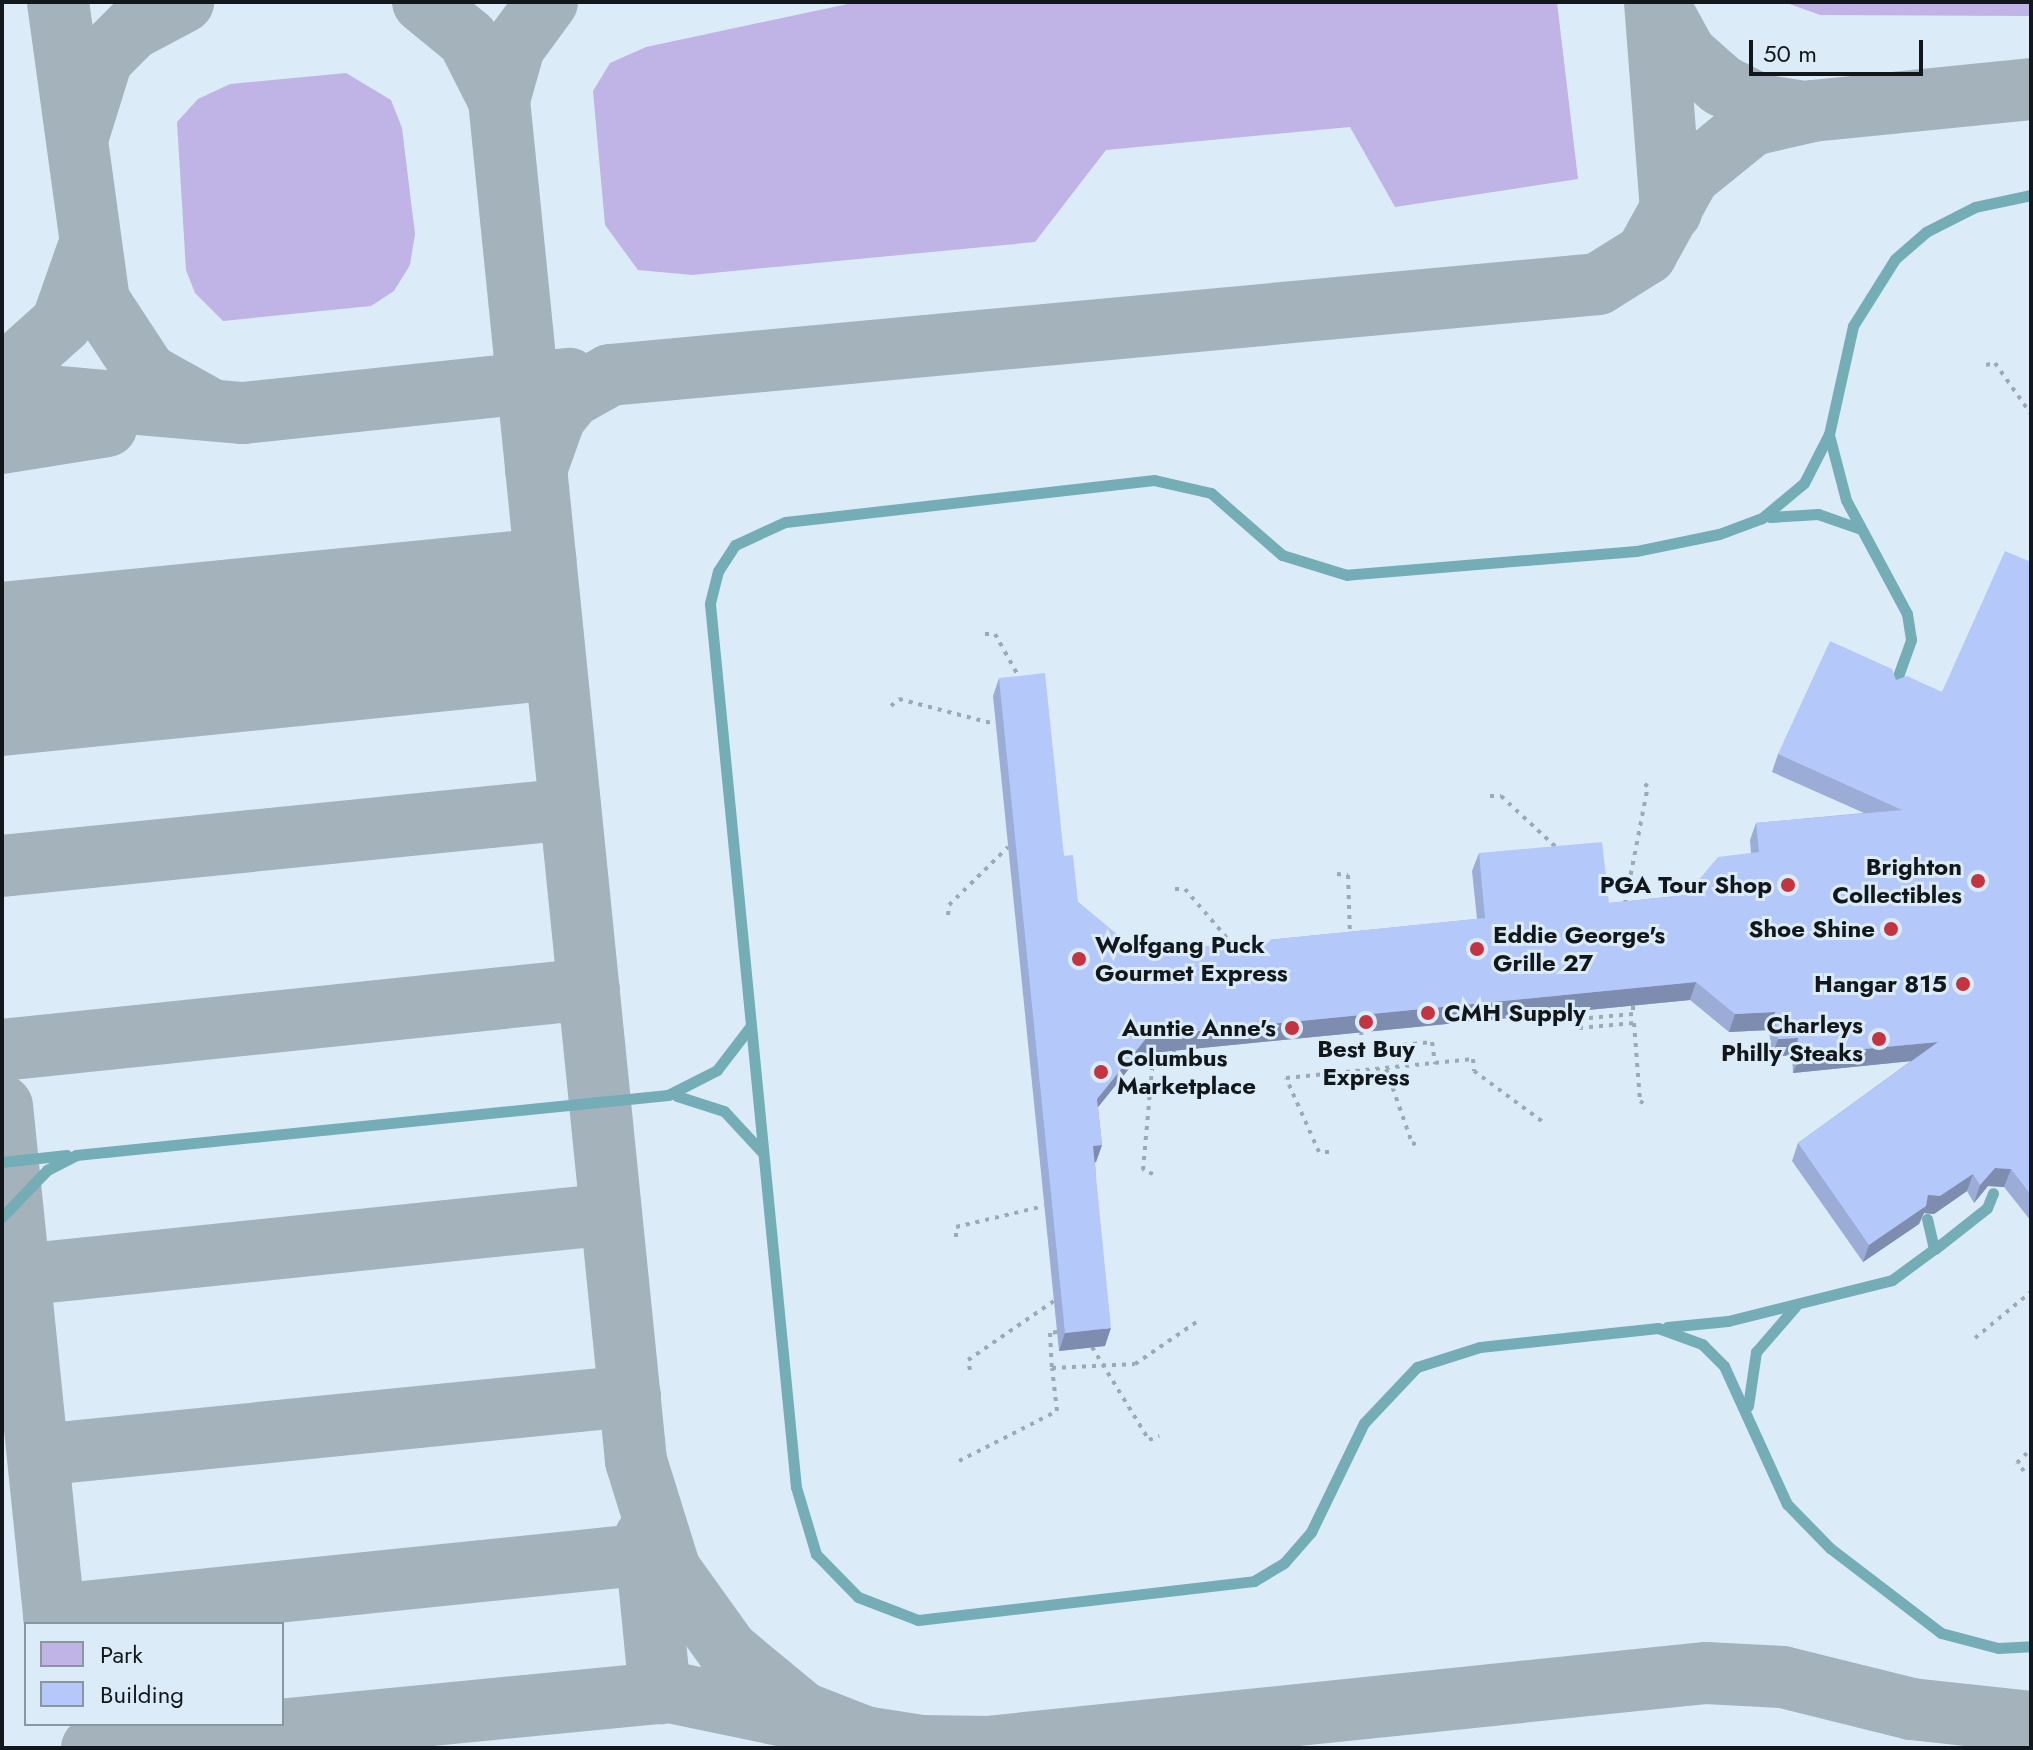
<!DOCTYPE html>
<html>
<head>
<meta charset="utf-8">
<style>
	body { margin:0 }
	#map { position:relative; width:2033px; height:1750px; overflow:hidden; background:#dbecf8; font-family:Jost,sans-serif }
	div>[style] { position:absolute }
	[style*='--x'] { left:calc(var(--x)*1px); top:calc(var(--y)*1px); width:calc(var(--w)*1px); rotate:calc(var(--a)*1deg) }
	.green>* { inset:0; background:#bfb4e5 }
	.taxiway>* { height:62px; margin:-31px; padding:0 31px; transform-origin:31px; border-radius:31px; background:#a4b2bc }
	.path>* { height:4px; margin-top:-2px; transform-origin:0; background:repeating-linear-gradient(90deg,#9caab3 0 4px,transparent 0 10px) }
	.service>* { height:11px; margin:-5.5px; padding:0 5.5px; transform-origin:5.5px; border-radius:5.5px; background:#75adb7 }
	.path-bridge>* { height:4px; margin-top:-2px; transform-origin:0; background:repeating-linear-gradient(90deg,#9caab3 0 4px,transparent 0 10px) }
	.wall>* { inset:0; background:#9bacd7 }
	.shaded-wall>* { inset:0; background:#7e8caf }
	.building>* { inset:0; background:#b4c8fa }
	.dots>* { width:22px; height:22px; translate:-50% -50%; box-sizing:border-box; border:4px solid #dbecf8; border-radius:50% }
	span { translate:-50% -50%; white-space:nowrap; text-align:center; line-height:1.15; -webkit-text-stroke:6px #dbecf8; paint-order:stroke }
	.poi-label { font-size:24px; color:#11171b; font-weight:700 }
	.right { translate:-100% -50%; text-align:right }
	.left { translate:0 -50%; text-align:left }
	.frame { position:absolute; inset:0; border:4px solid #11171b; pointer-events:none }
	.legend { position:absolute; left:24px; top:1622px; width:260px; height:104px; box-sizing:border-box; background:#dbecf8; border:2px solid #8a97a0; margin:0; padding:10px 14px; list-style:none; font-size:24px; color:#11171b }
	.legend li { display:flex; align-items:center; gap:16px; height:40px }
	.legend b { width:40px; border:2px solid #8a97a0 }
	.scale { position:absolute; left:1749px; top:40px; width:174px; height:36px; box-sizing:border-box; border:4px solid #11171b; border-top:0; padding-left:10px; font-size:24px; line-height:28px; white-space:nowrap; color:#11171b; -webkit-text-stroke:6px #dbecf8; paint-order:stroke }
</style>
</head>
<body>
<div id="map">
	<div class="green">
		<div style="clip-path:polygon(857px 2px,1557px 2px,1578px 179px,1395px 207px,1350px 127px,1106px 150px,1035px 242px,692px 275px,638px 270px,605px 225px,593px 91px,610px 63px,646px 47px)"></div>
		<div style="clip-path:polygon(1784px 2px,2031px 2px,2031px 16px,1820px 15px)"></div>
		<div style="clip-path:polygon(346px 73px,391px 100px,402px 128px,415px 234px,410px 265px,394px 291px,371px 306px,223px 321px,195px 293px,186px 270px,177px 122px,198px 99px,230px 84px)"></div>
	</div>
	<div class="taxiway">
		<div style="--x:58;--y:2;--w:302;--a:82.2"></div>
		<div style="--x:99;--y:301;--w:87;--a:56.7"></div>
		<div style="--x:147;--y:374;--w:68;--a:29.2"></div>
		<div style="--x:423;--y:2;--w:58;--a:39.4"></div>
		<div style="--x:468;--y:39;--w:68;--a:63.1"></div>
		<div style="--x:547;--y:2;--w:56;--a:126.3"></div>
		<div style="--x:514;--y:47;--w:55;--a:105.8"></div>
		<div style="--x:499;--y:100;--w:1368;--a:84.25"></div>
		<div style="--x:636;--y:1461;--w:114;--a:72.7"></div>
		<div style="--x:670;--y:1570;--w:100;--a:54.4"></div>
		<div style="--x:728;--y:1651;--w:97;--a:39.6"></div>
		<div style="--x:803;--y:1713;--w:66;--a:21.2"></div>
		<div style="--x:865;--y:1737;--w:58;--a:9"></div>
		<div style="--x:922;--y:1746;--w:65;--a:0.9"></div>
		<div style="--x:987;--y:1747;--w:723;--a:-5.88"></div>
		<div style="--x:1706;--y:1673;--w:77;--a:3"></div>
		<div style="--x:1783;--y:1677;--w:132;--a:14"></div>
		<div style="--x:1911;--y:1709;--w:121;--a:6.2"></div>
		<div style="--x:1655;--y:2;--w:210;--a:85.6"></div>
		<div style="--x:1658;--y:3;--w:58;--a:61.2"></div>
		<div style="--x:1686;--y:54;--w:47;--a:41.5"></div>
		<div style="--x:1721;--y:85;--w:44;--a:27.1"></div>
		<div style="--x:1760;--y:105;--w:46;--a:8.8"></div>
		<div style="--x:79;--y:133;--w:77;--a:-72.7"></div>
		<div style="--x:102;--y:59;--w:42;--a:-45"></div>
		<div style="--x:132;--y:29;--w:58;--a:-27.9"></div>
		<div style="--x:2;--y:377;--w:81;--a:-42"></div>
		<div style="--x:62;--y:323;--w:78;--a:-70.6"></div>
		<div style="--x:2;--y:392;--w:242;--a:5"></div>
		<div style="--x:243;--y:413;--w:328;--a:-6"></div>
		<div style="--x:2;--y:443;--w:106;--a:-9.2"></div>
		<div style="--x:536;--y:470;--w:56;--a:-70.3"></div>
		<div style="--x:555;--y:417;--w:26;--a:-51"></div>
		<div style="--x:571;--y:397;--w:45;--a:-29.4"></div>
		<div style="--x:610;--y:375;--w:992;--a:-5.26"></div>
		<div style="--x:1598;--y:284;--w:57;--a:-32"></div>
		<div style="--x:1646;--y:254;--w:89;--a:-61.1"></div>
		<div style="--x:1689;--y:176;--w:81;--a:-39"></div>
		<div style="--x:1752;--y:125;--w:62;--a:-13.1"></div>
		<div style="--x:1812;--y:111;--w:220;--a:-5.7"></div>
		<div style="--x:2;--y:613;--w:546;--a:-5.68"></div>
		<div style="--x:2;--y:668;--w:551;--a:-5.52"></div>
		<div style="--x:2;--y:725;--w:556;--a:-5.78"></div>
		<div style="--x:2;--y:866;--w:571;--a:-5.73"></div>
		<div style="--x:2;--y:1050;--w:590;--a:-5.93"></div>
		<div style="--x:2;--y:1106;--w:521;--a:84.16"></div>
		<div style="--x:19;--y:1275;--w:595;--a:-5.88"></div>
		<div style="--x:38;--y:1455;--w:595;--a:-5.69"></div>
		<div style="--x:645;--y:1538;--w:156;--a:84.5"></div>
		<div style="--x:54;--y:1615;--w:596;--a:-5.87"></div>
		<div style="--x:92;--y:1748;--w:580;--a:-5.54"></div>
		<div style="--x:669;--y:1692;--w:129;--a:11.7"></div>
	</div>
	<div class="path">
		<div style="--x:1986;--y:365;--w:9;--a:-13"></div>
		<div style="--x:1995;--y:363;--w:62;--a:54.8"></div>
		<div style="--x:985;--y:634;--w:10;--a:0"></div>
		<div style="--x:995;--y:634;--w:51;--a:60.9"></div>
		<div style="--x:891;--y:706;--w:11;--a:-41"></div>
		<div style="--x:899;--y:699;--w:99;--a:14.6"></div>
		<div style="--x:1490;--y:796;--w:11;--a:0"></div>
		<div style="--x:1501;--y:796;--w:76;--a:42.9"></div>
		<div style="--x:1337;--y:874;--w:11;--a:5"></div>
		<div style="--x:1348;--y:875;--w:59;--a:88.1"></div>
		<div style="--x:1175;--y:889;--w:10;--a:0"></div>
		<div style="--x:1185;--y:889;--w:74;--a:49.4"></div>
		<div style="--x:1625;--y:904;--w:120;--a:-79"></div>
		<div style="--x:1648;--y:786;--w:9;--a:-153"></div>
		<div style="--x:948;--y:915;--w:10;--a:-84"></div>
		<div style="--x:949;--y:905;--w:83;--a:-44.5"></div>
		<div style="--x:1633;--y:1006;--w:8;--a:90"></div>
		<div style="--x:1633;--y:1014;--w:55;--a:174.8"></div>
		<div style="--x:1578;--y:1019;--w:9;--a:84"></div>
		<div style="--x:1579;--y:1028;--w:55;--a:-5.2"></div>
		<div style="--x:1634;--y:1023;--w:78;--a:85.6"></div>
		<div style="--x:1640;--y:1101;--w:9;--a:36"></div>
		<div style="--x:1361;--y:1031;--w:18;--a:84"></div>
		<div style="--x:1363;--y:1049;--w:69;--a:-5.8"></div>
		<div style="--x:1432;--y:1042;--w:22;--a:82"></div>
		<div style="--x:1386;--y:1069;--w:78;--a:70.6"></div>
		<div style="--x:1412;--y:1143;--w:9;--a:18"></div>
		<div style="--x:1329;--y:1152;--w:10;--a:180"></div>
		<div style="--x:1319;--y:1152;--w:81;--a:-114"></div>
		<div style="--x:1286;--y:1078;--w:188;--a:-5.8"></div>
		<div style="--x:1473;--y:1059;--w:12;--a:85"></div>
		<div style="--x:1474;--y:1071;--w:86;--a:36.5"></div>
		<div style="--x:1153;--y:1174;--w:11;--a:-158"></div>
		<div style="--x:1143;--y:1170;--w:113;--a:-84.9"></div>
		<div style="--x:1153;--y:1057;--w:28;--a:-15"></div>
		<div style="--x:956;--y:1237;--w:10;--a:-90"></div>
		<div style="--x:956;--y:1227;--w:90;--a:-13.4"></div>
		<div style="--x:1057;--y:1332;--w:7;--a:172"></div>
		<div style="--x:1050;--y:1333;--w:35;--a:87"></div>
		<div style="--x:1052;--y:1368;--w:83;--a:-2.8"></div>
		<div style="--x:1135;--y:1364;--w:76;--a:-34.3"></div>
		<div style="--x:1975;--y:1338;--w:72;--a:-39.4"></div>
		<div style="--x:970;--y:1370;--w:10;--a:-101"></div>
		<div style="--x:968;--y:1360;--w:104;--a:-34.5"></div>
		<div style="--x:959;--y:1461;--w:110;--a:-27"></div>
		<div style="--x:1057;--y:1411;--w:43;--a:-96.6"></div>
		<div style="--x:2024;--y:1471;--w:11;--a:-131"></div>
		<div style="--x:2017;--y:1463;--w:20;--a:-45"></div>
	</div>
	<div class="service">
		<div style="--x:2031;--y:195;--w:57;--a:167.9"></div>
		<div style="--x:1975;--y:207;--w:55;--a:153"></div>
		<div style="--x:1926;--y:232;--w:41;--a:138.9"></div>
		<div style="--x:1895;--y:259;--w:79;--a:122.1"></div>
		<div style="--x:1853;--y:326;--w:111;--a:102.5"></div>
		<div style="--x:1829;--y:434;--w:55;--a:117"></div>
		<div style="--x:1804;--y:483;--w:55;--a:140.2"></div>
		<div style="--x:1762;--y:518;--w:46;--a:159.6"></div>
		<div style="--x:1719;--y:534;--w:85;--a:168.4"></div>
		<div style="--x:1636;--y:551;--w:290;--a:175.3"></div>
		<div style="--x:1347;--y:575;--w:68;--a:-162.9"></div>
		<div style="--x:1282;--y:555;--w:94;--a:-138.9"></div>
		<div style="--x:1211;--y:493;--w:58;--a:-167.2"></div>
		<div style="--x:1154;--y:480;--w:371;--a:173.5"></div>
		<div style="--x:785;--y:522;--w:55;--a:155.3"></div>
		<div style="--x:735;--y:545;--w:31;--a:123"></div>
		<div style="--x:718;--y:571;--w:34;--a:104"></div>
		<div style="--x:710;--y:604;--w:887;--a:84.44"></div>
		<div style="--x:796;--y:1487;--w:70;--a:73.4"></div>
		<div style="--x:816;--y:1554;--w:60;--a:45.7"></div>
		<div style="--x:858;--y:1597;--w:64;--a:21"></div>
		<div style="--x:918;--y:1620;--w:338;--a:-6.6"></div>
		<div style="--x:1254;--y:1581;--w:35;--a:-31"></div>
		<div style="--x:1284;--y:1563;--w:41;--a:-48.9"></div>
		<div style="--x:1311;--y:1532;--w:121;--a:-64.1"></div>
		<div style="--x:1364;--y:1423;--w:77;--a:-46.6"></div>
		<div style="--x:1417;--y:1367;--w:66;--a:-17.6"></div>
		<div style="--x:1480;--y:1347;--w:179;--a:-6.1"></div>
		<div style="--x:1658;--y:1328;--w:47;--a:20"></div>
		<div style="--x:1702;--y:1344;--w:31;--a:45"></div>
		<div style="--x:1724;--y:1366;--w:152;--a:65.5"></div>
		<div style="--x:1787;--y:1504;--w:62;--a:45.7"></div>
		<div style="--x:1830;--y:1548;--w:140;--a:37.4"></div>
		<div style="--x:1941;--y:1633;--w:59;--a:14.7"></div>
		<div style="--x:1998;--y:1648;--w:33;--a:-3"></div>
		<div style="--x:1829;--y:435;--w:67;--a:75.3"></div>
		<div style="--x:1846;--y:500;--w:129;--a:61.8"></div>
		<div style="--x:1907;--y:614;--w:26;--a:81"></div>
		<div style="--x:1911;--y:640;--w:53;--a:109.8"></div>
		<div style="--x:1770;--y:517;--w:48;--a:-3.6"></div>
		<div style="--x:1818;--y:514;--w:42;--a:19.3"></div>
		<div style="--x:677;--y:1096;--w:49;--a:17.7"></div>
		<div style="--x:724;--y:1111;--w:56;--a:47.2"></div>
		<div style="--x:2;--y:1162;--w:65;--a:-6.1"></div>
		<div style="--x:2;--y:1217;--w:65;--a:-46.2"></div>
		<div style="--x:47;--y:1170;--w:33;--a:-27"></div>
		<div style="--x:76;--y:1155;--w:595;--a:-5.79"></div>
		<div style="--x:668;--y:1095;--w:55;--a:-27"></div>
		<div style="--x:717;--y:1070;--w:54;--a:-52.5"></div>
		<div style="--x:1935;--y:1249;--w:66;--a:-38.3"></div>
		<div style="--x:1987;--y:1208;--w:16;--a:-68"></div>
		<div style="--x:1667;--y:1327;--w:61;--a:-5.6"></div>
		<div style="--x:1728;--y:1321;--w:169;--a:-14"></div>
		<div style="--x:1892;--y:1280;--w:52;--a:-36.4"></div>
		<div style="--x:1934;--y:1249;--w:31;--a:-103"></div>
		<div style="--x:1748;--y:1406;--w:55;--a:-81.6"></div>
		<div style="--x:1756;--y:1352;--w:60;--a:-49.1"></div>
	</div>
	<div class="path-bridge">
		<div style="--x:1092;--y:1347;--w:109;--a:58.5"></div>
		<div style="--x:1149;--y:1440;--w:11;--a:-22"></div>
	</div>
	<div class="wall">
		<div style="clip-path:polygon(2031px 421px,2031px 446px,2029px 426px)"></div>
		<div style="clip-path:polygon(2031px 562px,2031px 1221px,2004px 1187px,1988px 1186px,1974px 1203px,1967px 1191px,1934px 1214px,1924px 1213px,1919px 1224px,1863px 1262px,1792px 1161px,1798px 1143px,1911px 1061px,1793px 1073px,1792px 1055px,1772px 1057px,1769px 1030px,1729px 1032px,1690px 1000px,1141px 1054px,1098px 1107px,1102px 1145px,1096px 1162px,1095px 1162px,1105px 1346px,1059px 1351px,993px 696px,999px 678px,1064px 856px,1078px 902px,1139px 953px,1477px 919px,1472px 871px,1479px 853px,1609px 903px,1686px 895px,1751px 853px,1750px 840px,1756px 823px,1864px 813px,1772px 772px,1778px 754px,1896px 680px,1942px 692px)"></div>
	</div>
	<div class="shaded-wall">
		<div style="clip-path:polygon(1696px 982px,1690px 1000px,1141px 1054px,1090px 1117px,1097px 1099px,1148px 1036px)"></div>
		<div style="clip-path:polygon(1775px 1012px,1769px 1030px,1729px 1032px,1735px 1014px)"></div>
		<div style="clip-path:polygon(1798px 1038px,1792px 1055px,1772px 1057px,1778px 1039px)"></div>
		<div style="clip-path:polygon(1938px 1042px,1932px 1059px,1793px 1073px,1800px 1055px)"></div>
		<div style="clip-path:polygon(1102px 1145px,1096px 1162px,1086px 1164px,1093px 1146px)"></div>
		<div style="clip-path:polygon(1995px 1168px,2011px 1169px,2004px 1187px,1988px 1186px,1974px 1203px,1980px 1185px)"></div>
		<div style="clip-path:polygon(1973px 1174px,1967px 1191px,1934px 1214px,1924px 1213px,1919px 1224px,1863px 1262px,1869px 1245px,1928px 1195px)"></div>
		<div style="clip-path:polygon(1111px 1328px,1105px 1346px,1059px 1351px,1065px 1333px)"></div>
	</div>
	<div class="building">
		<div style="clip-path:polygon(2005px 551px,2031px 562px,2031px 1195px,2011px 1169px,1995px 1168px,1980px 1185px,1973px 1174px,1940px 1196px,1928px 1195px,1926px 1206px,1869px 1245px,1798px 1143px,1938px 1042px,1800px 1055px,1798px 1038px,1778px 1039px,1775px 1012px,1735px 1014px,1696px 982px,1148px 1036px,1097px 1099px,1102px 1145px,1093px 1146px,1111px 1328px,1065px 1333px,999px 678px,1045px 673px,1064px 856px,1073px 855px,1078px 902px,1139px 953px,1485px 918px,1479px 853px,1602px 842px,1609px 903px,1686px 895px,1718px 857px,1759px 852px,1756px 823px,1902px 810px,1778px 754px,1830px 641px,1892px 669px,1896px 680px,1907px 676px,1942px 692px)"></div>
	</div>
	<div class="dots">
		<div style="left:1978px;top:881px;background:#c33340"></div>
		<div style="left:1788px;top:885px;background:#c33340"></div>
		<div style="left:1891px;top:929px;background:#c33340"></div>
		<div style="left:1477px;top:949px;background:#c33340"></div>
		<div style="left:1079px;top:959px;background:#c33340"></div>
		<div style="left:1963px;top:984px;background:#c33340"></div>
		<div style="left:1428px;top:1013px;background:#c33340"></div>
		<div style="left:1366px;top:1022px;background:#c33340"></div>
		<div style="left:1292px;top:1028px;background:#c33340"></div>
		<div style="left:1879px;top:1039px;background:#c33340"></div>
		<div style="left:1101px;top:1072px;background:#c33340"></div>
	</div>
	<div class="poi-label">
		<span class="right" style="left:1962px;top:881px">Brighton<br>Collectibles</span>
		<span class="right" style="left:1772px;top:885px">PGA Tour Shop</span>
		<span class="right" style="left:1875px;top:929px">Shoe Shine</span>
		<span class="left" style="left:1493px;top:949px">Eddie George's<br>Grille 27</span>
		<span class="left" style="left:1095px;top:959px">Wolfgang Puck<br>Gourmet Express</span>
		<span class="right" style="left:1947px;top:984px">Hangar 815</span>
		<span class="left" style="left:1444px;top:1013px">CMH Supply</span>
		<span class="right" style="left:1863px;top:1039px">Charleys<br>Philly Steaks</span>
		<span class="right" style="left:1276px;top:1028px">Auntie Anne's</span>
		<span style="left:1366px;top:1063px">Best Buy<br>Express</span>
		<span class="left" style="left:1117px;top:1072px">Columbus<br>Marketplace</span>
	</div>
	<div class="frame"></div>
	<ul class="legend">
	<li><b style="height:22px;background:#bfb4e5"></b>Park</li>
	<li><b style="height:22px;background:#b4c8fa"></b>Building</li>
	</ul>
	<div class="scale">50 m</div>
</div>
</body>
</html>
